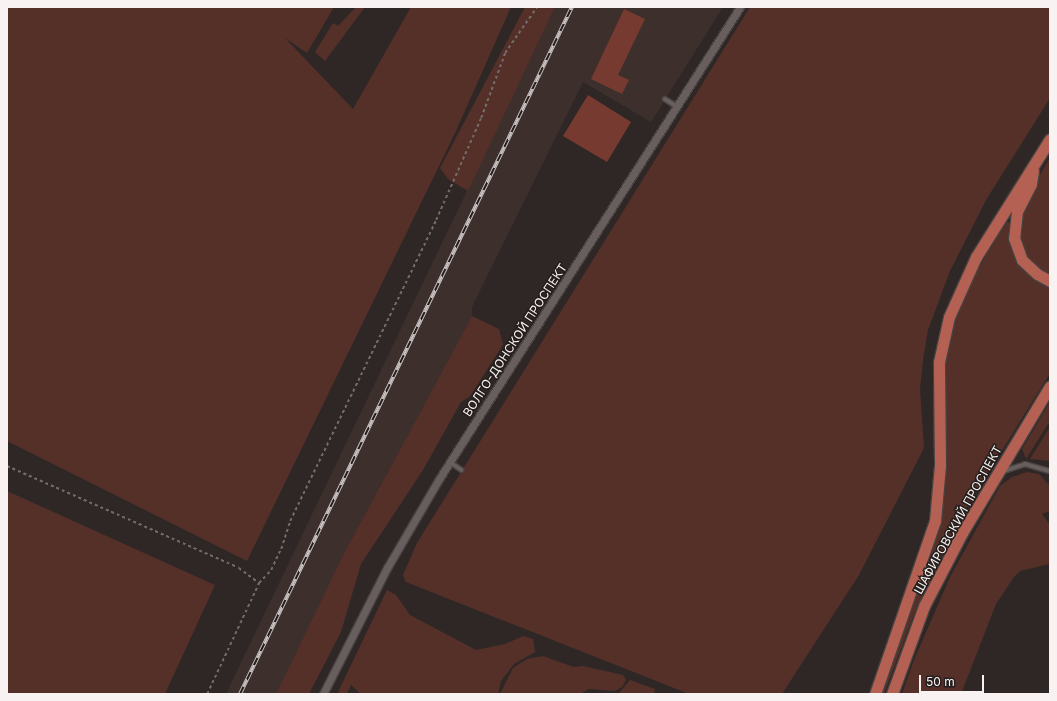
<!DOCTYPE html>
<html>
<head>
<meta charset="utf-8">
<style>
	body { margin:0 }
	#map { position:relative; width:1057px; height:701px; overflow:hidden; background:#2f2726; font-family:Inter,sans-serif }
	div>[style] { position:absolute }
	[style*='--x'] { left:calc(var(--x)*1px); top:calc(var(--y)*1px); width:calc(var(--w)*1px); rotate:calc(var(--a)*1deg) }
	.built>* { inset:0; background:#3d2f2c }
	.green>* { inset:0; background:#543029 }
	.building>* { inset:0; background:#773a30 }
	.path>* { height:1.5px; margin-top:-0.75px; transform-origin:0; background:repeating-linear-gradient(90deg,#736c6b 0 3px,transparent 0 6px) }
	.roads { filter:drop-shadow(1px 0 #484241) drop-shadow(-1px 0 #484241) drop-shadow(0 1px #484241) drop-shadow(0 -1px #484241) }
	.service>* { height:3.5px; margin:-1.75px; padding:0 1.75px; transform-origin:1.75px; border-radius:1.75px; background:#675e5d }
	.minor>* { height:7px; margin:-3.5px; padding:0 3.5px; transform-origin:3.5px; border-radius:3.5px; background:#675e5d }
	.primary>* { height:11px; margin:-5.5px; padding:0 5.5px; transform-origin:5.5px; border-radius:5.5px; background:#b46154 }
	.rail>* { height:4px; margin-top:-2px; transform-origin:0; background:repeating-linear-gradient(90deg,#251e1c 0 8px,#c9c4c3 0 16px); box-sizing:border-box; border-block:1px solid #c9c4c3 }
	span { translate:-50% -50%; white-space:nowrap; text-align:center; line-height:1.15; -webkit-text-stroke:3px #251e1c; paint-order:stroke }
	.street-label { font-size:12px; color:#f8f3f2 }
	.frame { position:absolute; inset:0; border:8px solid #f8f3f2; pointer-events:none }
	.scale { position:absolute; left:919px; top:675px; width:65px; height:18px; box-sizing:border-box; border:2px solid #f8f3f2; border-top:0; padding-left:5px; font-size:12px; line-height:14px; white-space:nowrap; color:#f8f3f2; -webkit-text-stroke:3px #251e1c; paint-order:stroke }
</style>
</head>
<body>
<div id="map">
	<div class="built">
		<div style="clip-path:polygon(555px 7px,723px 7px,651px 122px,583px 82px,472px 307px,472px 316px,343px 555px,276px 694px,226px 694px)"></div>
	</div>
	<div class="green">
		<div style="clip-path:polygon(7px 7px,334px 7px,307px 53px,285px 38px,353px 109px,411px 7px,511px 7px,456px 131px,247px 561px,7px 441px)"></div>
		<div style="clip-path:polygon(356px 7px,365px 7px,325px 61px,315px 52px,333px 23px,338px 26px)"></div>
		<div style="clip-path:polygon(525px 7px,555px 7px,468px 191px,448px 179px,440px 168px)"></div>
		<div style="clip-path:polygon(750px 7px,1050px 7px,1050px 98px,986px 200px,950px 271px,928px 330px,923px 360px,920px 389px,924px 448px,859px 575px,782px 694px,689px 694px,406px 582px,403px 575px,417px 543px)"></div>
		<div style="clip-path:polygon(1050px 158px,1050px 278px,1028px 262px,1017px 231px,1023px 202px)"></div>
		<div style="clip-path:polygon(1005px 222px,1009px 222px,1010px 240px,1021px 266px,1032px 277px,1050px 286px,1050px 373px,957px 523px,913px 617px,884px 694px,881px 694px,939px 526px,942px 378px,947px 339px,971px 282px)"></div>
		<div style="clip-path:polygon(472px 316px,499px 329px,503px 345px,470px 396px,461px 402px,423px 470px,361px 564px,341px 632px,309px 694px,276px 694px,343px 555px)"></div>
		<div style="clip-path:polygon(1050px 402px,1050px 421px,1026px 459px,1022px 449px)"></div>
		<div style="clip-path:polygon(1050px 427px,1050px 461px,1030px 459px)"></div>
		<div style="clip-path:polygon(1027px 472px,1039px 474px,1050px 486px,1050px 511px,1042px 514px,1050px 525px,1050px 564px,1020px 571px,1014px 577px,996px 604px,961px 694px,902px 694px,914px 660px,950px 577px,1000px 486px,1012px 477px)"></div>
		<div style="clip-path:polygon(7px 491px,215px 585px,165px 694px,7px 694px)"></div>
		<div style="clip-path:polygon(387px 590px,396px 595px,410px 615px,476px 650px,505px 644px,523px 636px,533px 639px,535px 652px,514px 664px,501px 681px,498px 694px,361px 694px,351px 685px,347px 694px,341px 694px,338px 692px)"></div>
		<div style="clip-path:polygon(543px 656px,574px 667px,583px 666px,623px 675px,626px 680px,622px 687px,615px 691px,589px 689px,580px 694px,500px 694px,513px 668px,527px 659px)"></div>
		<div style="clip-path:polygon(630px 680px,655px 689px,654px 694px,587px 694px,619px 693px)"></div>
	</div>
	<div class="building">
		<div style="clip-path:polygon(624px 9px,645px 19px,618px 75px,629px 80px,622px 94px,591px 79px)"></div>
		<div style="clip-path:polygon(588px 95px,631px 122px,607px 162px,563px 136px)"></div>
	</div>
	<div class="path">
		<div style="--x:7;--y:466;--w:253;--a:23.7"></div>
		<div style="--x:239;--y:568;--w:25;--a:37"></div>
		<div style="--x:207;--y:694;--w:123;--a:-64.9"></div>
		<div style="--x:259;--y:583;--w:18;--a:-47"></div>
		<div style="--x:271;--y:570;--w:23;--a:-65"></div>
		<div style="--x:281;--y:549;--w:29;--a:-72"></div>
		<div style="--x:290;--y:521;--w:335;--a:-64.1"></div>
		<div style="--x:436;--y:220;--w:111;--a:-66.2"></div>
		<div style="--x:481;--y:118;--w:69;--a:-69.7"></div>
		<div style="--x:505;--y:53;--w:56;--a:-55.2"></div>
	</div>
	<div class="roads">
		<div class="service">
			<div style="--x:665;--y:99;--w:13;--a:32"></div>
			<div style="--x:450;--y:462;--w:14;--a:34"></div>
			<div style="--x:1004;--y:471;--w:22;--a:-18"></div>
			<div style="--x:1025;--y:464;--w:26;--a:16"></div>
		</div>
		<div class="minor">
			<div style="--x:323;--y:694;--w:141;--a:-63.1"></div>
			<div style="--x:387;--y:568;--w:103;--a:-59.7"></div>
			<div style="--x:439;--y:479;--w:560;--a:-57.47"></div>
		</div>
		<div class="primary">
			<div style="--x:1033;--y:171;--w:13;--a:99"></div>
			<div style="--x:1031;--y:184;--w:30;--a:117"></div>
			<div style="--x:1017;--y:211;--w:27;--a:96"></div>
			<div style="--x:1014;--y:238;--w:23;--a:70"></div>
			<div style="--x:1022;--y:260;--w:21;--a:43"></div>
			<div style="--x:1037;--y:274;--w:15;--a:28"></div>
			<div style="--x:875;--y:694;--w:183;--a:-70.9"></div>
			<div style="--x:935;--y:521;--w:56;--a:-84.9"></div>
			<div style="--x:940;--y:465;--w:103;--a:-90.6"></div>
			<div style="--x:939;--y:362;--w:46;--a:-77.5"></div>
			<div style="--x:949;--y:317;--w:66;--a:-65.8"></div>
			<div style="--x:976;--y:257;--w:139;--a:-57.9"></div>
			<div style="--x:892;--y:694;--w:94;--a:-70"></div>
			<div style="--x:924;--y:606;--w:82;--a:-62.5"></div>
			<div style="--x:962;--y:533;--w:171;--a:-59.1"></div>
		</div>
	</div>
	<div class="rail">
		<div style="--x:240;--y:694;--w:763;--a:-64.21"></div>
	</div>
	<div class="street-label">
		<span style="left:515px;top:340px;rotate:-57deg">ВОЛГО-ДОНСКОЙ ПРОСПЕКТ</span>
		<span style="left:958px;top:520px;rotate:-61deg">ШАФИРОВСКИЙ ПРОСПЕКТ</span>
	</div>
	<div class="frame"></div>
	<div class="scale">50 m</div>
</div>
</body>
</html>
